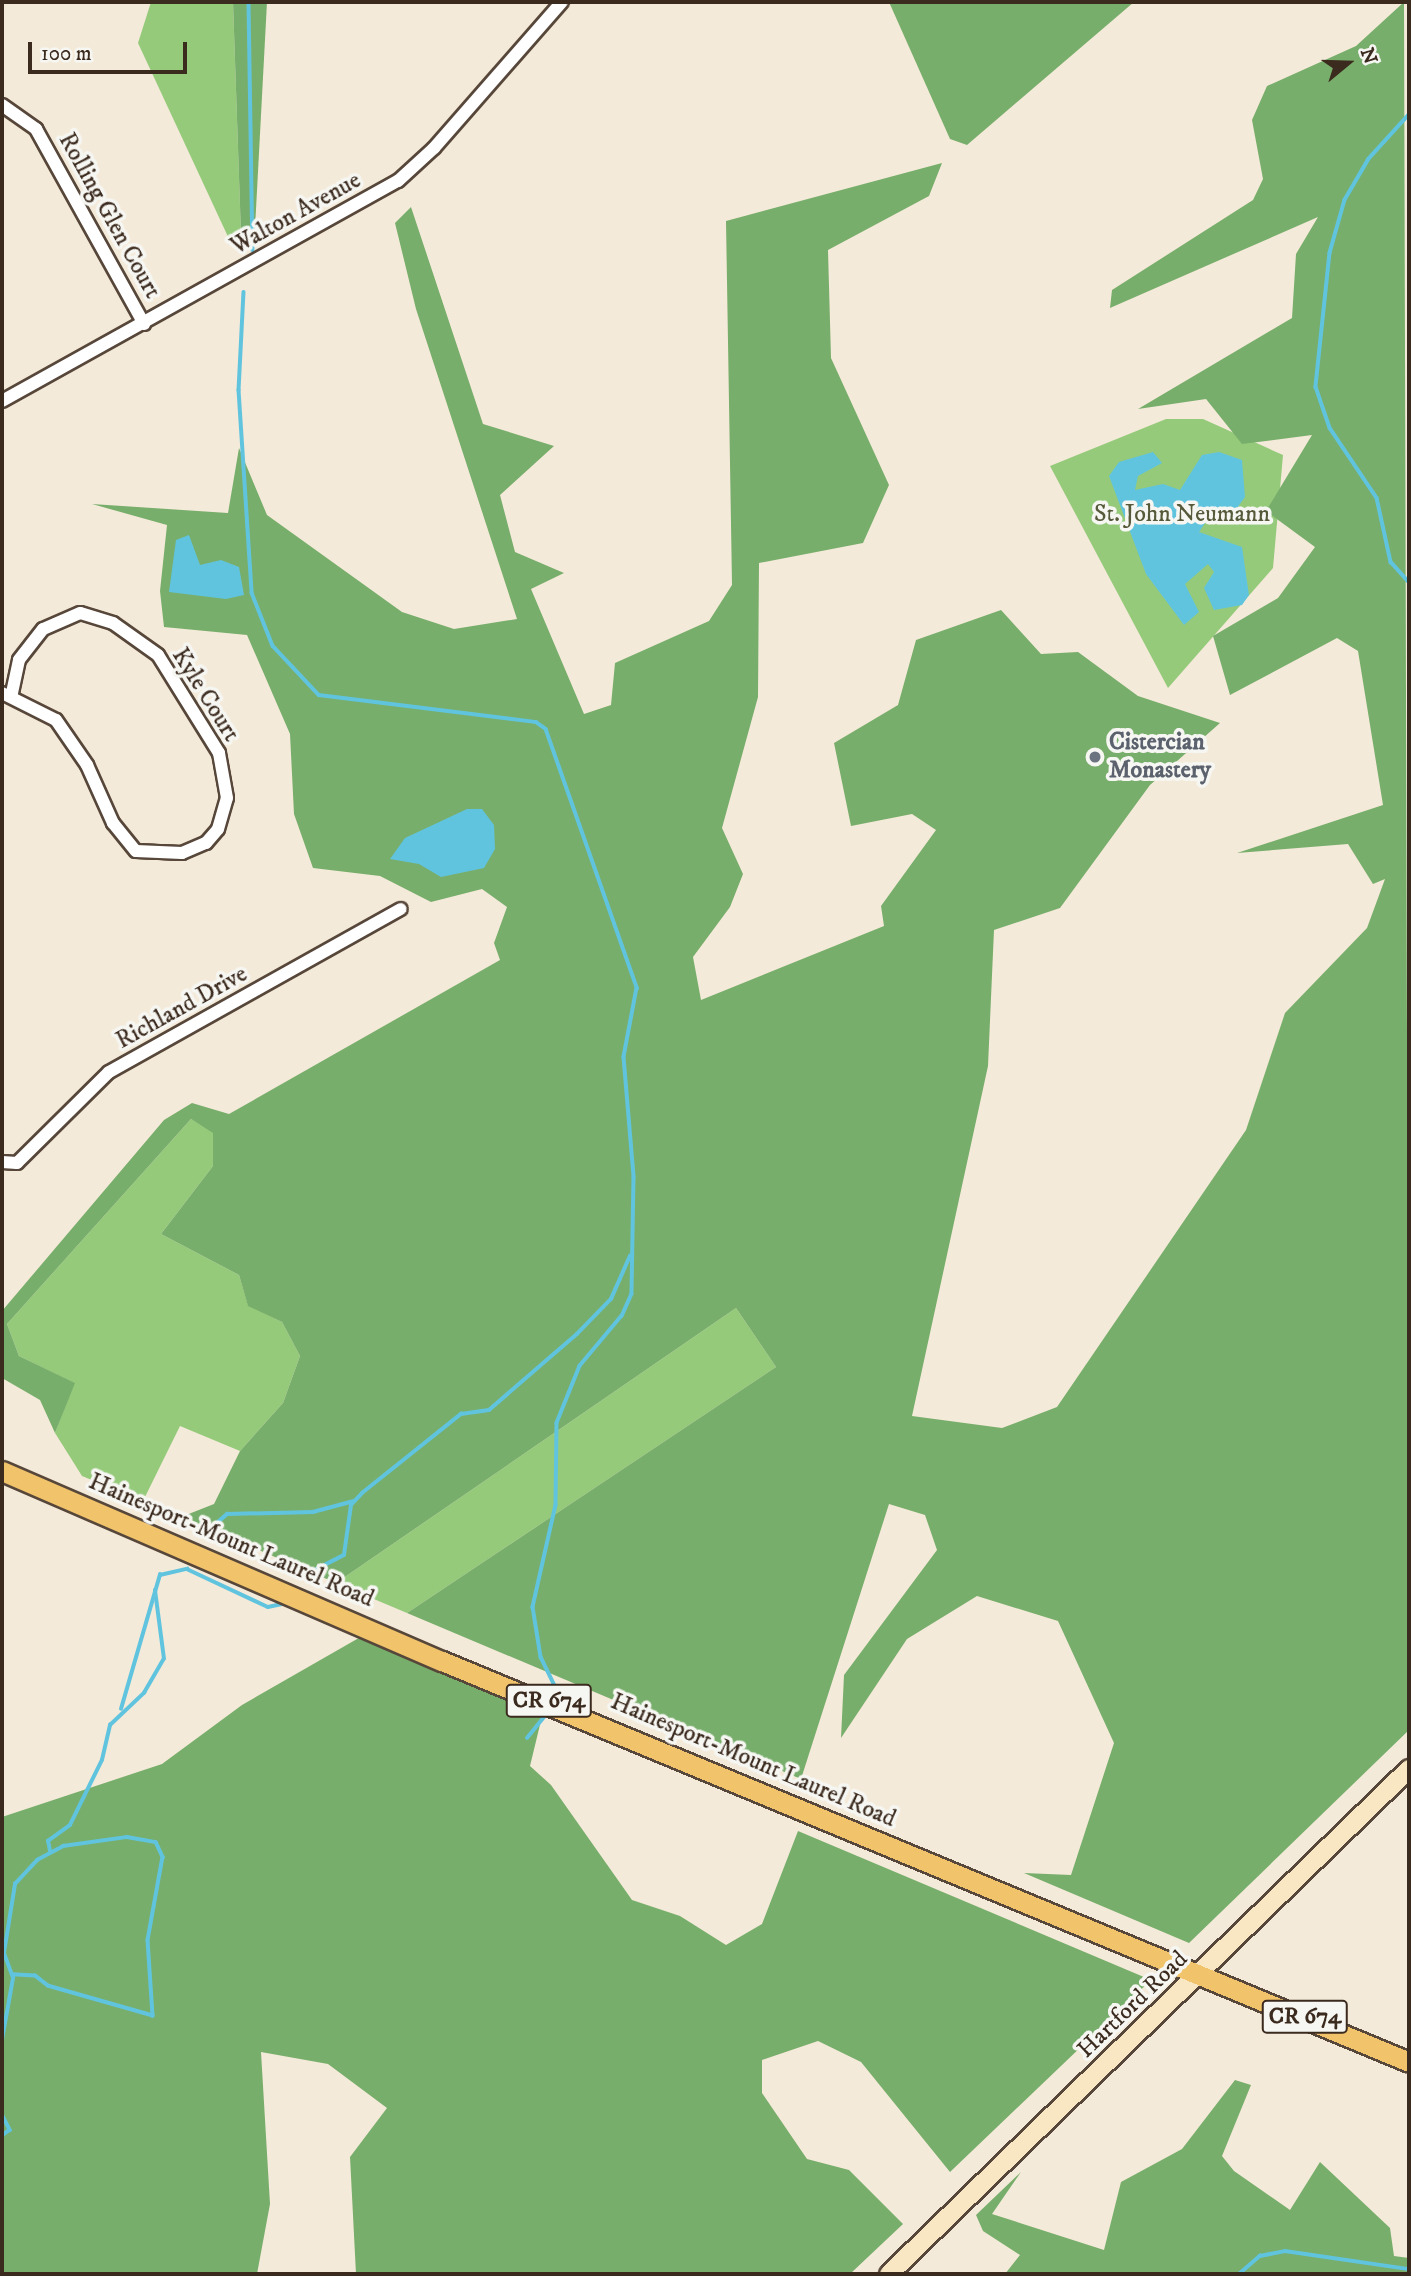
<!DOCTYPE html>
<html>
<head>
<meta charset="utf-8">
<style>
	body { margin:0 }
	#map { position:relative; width:1411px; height:2276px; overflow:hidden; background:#f4ead9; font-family:"IM FELL DW Pica",serif }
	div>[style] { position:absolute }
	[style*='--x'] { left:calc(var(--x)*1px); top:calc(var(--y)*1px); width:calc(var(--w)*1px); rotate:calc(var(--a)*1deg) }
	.green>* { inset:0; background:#95ca7b }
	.forest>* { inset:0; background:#78ae6b }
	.water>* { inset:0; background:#61c4df }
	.stream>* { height:3.5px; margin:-1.75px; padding:0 1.75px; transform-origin:1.75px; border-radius:1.75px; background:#61c4df }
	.roads { filter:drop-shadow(2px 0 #57473a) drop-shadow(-2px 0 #57473a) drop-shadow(0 2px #57473a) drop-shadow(0 -2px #57473a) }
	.street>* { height:12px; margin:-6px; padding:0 6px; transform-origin:6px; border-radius:6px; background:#fff }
	.secondary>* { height:18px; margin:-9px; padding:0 9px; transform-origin:9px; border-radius:9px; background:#f9e7c3 }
	.primary>* { height:19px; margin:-9.5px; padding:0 9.5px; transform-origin:9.5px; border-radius:9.5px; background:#f1c36a }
	.dots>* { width:19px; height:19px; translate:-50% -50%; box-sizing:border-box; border:4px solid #f6f6f2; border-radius:50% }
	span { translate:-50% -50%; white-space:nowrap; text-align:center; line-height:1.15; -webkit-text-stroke:7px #f6f6f2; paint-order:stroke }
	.shield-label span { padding:2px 5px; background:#f6f6f2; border:2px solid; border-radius:5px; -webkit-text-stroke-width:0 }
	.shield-label { font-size:23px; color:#3b2a1e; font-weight:700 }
	.street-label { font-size:24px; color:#3b2a1e }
	.park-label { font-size:24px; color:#565a3a }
	.worship-label { font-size:24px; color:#5b616d; font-weight:700 }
	.left { translate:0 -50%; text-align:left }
	.frame { position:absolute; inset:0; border:4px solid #3b2a1e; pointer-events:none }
	.north { position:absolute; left:1313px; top:28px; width:70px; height:70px; -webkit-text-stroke:5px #f6f6f2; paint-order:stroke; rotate:71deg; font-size:19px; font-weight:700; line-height:28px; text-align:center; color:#3b2a1e }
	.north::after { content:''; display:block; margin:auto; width:24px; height:32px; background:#3b2a1e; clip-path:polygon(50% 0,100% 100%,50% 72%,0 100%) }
	.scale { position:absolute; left:28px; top:42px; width:159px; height:32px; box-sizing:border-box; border:4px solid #3b2a1e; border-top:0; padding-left:9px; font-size:21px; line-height:24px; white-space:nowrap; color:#3b2a1e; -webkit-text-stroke:5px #f6f6f2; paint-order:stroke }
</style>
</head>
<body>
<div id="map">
	<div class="green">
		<div style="clip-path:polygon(151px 2px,233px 2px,241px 235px,230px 241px,138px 43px)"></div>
		<div style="clip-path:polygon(1166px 419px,1203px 419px,1283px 455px,1273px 568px,1168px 688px,1050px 466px)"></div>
		<div style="clip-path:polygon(191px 1119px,213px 1132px,213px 1166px,161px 1234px,239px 1275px,248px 1305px,282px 1322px,300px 1356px,283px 1403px,240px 1451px,180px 1426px,143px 1501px,82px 1476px,55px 1433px,74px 1383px,19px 1356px,7px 1324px)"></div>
		<div style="clip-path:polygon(736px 1308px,776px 1367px,407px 1613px,336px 1583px)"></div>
	</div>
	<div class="forest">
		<div style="clip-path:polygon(233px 2px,267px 2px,254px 247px,241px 235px)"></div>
		<div style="clip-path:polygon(889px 2px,1134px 2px,967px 145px,950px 139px)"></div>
		<div style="clip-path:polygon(1404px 2px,1409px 1730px,1189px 1943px,1024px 1873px,1071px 1875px,1114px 1743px,1058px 1621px,977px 1596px,907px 1639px,841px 1738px,844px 1675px,937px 1550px,925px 1515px,889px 1504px,801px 1779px,407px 1613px,776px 1367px,736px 1308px,336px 1583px,181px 1517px,214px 1504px,240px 1451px,283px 1403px,300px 1356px,282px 1322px,248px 1306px,239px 1275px,161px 1234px,213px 1166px,213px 1133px,191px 1119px,7px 1324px,19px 1356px,75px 1383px,55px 1433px,40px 1400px,2px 1378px,2px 1311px,164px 1120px,192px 1103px,229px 1114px,500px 960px,494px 943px,507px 907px,482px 889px,431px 902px,380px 876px,313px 868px,294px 814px,290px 734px,247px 635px,164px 627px,160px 591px,167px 525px,92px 504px,228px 513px,239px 448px,267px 515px,402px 612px,454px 629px,517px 619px,416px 309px,395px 223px,411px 207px,483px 424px,554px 446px,500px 495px,515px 552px,564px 573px,531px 589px,584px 714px,611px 705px,615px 663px,709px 621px,732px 585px,726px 221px,942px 163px,929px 196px,828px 250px,831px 358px,889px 485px,863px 543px,759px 563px,758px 697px,722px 828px,743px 874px,730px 907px,693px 957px,701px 1000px,884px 926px,881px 906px,936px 830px,912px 814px,851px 826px,834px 743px,898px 705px,916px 640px,1001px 610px,1041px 654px,1078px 652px,1138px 696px,1220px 723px,1150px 785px,1060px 908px,994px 930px,988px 1066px,912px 1416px,1002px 1428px,1057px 1407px,1246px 1130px,1285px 1013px,1367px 928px,1385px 879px,1373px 884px,1348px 844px,1237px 853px,1383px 805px,1358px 651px,1337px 638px,1230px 695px,1213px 636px,1278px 598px,1315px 547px,1266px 511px,1312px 435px,1242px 444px,1206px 399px,1138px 409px,1292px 318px,1296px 254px,1318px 217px,1110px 308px,1112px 290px,1253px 200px,1263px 179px,1252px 120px,1267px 86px,1356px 46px)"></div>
		<div style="clip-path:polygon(364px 1635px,545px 1704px,530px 1766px,551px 1785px,632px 1900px,680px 1916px,726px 1945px,762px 1924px,798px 1831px,1151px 1980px,950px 2172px,861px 2062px,818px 2041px,762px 2060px,762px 2093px,807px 2159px,849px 2170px,903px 2224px,850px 2274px,356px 2274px,350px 2157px,387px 2108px,328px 2064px,261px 2052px,270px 2204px,257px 2274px,2px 2274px,2px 1817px,162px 1764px,242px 1705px)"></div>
		<div style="clip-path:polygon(1235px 2080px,1251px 2085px,1222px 2156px,1234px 2171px,1290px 2210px,1320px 2162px,1390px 2228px,1394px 2256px,1409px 2258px,1409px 2274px,1005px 2274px,1020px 2255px,983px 2231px,976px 2215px,1021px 2172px,992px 2214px,1104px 2250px,1121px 2182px,1182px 2149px)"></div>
	</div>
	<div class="water">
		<div style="clip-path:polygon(1153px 452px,1162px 463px,1138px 476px,1135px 490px,1163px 484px,1180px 490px,1202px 455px,1219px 452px,1242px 460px,1245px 497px,1230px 518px,1205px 523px,1199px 532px,1242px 547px,1249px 595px,1242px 605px,1214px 610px,1204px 588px,1214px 572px,1208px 564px,1185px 584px,1199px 612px,1184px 625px,1146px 574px,1109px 476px,1119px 462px)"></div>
		<div style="clip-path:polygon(189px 535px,200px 565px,221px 560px,239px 567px,244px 595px,226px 599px,169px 592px,176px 540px)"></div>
		<div style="clip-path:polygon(467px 809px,482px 809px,494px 825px,495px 849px,484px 868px,441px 877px,419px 864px,390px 859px,405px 838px)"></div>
	</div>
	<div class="stream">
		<div style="--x:249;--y:2;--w:248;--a:89.1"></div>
		<div style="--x:1409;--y:115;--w:59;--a:132.3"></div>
		<div style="--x:1369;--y:159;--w:48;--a:120.3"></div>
		<div style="--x:1345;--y:200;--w:55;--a:105.8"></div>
		<div style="--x:1330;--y:253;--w:135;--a:96"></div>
		<div style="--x:1316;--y:387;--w:43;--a:71.1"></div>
		<div style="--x:1330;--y:428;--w:84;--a:56.1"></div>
		<div style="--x:1377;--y:498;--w:66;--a:77.7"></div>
		<div style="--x:1391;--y:562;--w:27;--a:48"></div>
		<div style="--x:244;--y:292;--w:98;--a:92.9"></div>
		<div style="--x:239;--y:390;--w:203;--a:86.3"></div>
		<div style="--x:252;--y:593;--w:57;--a:68.4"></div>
		<div style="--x:273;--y:646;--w:67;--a:46.8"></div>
		<div style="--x:319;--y:695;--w:219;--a:7.1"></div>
		<div style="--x:536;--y:722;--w:12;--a:35"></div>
		<div style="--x:546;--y:729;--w:275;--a:70.6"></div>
		<div style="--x:637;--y:988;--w:70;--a:100.7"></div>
		<div style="--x:624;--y:1057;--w:120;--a:85.2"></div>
		<div style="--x:634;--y:1177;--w:117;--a:91"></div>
		<div style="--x:632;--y:1294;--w:24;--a:114"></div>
		<div style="--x:622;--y:1316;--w:65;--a:130"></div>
		<div style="--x:580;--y:1366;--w:61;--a:112"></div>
		<div style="--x:557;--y:1423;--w:82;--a:90.7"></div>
		<div style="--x:556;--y:1505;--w:105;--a:102.7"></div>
		<div style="--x:533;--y:1607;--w:51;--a:80.9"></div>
		<div style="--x:541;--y:1657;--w:30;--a:64"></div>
		<div style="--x:203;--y:1535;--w:32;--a:-41"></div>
		<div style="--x:227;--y:1514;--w:86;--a:-1.3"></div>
		<div style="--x:313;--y:1512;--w:42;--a:-15"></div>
		<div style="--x:301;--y:1577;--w:48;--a:-27.1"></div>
		<div style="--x:344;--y:1555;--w:50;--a:-82"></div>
		<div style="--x:351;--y:1505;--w:16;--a:-47"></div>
		<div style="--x:362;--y:1493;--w:127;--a:-38.6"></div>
		<div style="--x:461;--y:1414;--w:28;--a:-8"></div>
		<div style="--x:489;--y:1410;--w:116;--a:-40.8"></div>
		<div style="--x:577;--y:1334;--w:49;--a:-45.8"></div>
		<div style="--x:611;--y:1299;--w:47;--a:-66.2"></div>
		<div style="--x:121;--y:1709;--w:140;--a:-73.8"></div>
		<div style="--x:160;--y:1575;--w:28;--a:-13"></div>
		<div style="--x:187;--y:1569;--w:89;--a:25.1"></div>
		<div style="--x:268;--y:1607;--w:14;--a:-12"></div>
		<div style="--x:527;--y:1738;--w:32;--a:-51"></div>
		<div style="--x:50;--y:1851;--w:10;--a:-101"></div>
		<div style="--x:48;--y:1841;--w:27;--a:-36"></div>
		<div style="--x:70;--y:1825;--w:72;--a:-63.8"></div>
		<div style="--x:102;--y:1760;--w:36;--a:-77"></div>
		<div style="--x:110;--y:1725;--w:47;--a:-43.3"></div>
		<div style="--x:144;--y:1693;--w:39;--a:-60"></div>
		<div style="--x:164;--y:1659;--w:69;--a:-97.5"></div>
		<div style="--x:2;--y:2040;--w:63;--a:-79.9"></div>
		<div style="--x:13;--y:1978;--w:27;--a:-110"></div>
		<div style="--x:4;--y:1953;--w:70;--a:-80.9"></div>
		<div style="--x:15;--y:1884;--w:33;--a:-47"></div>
		<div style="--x:37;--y:1860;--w:30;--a:-28"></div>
		<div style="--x:63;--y:1846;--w:65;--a:-8"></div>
		<div style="--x:127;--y:1837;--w:29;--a:10"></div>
		<div style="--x:156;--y:1842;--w:17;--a:65"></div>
		<div style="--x:163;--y:1857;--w:84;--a:100.2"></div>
		<div style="--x:148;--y:1940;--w:76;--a:86.2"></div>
		<div style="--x:153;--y:2016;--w:109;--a:-164.1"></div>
		<div style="--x:48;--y:1986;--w:16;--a:-142"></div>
		<div style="--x:35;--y:1976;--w:22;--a:-177"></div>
		<div style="--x:2;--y:2084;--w:14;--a:90"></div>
		<div style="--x:2;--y:2114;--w:18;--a:63"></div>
		<div style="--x:10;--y:2130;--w:10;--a:143"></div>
		<div style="--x:1239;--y:2274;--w:28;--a:-41"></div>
		<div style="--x:1260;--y:2256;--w:25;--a:-11"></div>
		<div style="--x:1285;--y:2251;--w:125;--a:8.3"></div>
	</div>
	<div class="roads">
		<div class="street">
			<div style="--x:2;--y:105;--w:42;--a:35.2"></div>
			<div style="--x:36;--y:129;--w:223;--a:61"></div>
			<div style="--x:2;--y:401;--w:453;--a:-29.1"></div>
			<div style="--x:398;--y:181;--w:49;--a:-42.5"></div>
			<div style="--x:434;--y:148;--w:194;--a:-48.8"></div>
			<div style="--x:2;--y:693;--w:60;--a:26.6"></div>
			<div style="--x:56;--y:720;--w:55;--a:55.4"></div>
			<div style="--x:87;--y:765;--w:64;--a:65.9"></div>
			<div style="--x:113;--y:823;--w:36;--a:51"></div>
			<div style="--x:136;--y:851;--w:46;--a:2.5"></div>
			<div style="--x:182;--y:853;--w:26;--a:-23"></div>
			<div style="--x:206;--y:843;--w:18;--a:-49"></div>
			<div style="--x:218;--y:829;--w:32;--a:-74"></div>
			<div style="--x:227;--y:798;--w:46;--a:-100.1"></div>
			<div style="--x:219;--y:753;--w:115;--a:-121.9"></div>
			<div style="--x:158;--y:655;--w:55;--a:-144.6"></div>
			<div style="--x:113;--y:623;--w:34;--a:-163"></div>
			<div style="--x:80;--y:613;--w:40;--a:156.6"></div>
			<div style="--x:43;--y:629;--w:39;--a:128"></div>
			<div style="--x:19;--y:660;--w:34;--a:102"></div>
			<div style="--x:2;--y:1162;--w:15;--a:4"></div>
			<div style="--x:17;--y:1163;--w:129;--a:-44.7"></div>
			<div style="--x:109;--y:1072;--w:334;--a:-29.2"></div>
		</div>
		<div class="secondary">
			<div style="--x:889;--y:2274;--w:725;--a:-44.16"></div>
		</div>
		<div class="primary">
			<div style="--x:2;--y:1471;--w:479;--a:23.4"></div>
			<div style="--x:442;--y:1661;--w:1047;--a:22.52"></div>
		</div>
	</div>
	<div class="dots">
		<div style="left:1095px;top:757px;background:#6b7280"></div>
	</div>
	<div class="shield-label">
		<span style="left:549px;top:1701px">CR 674</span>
		<span style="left:1305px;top:2017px">CR 674</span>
	</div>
	<div class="street-label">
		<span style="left:296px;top:214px;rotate:-29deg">Walton Avenue</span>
		<span style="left:109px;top:216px;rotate:61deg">Rolling Glen Court</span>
		<span style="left:205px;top:695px;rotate:58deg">Kyle Court</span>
		<span style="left:182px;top:1008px;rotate:-29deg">Richland Drive</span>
		<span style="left:231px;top:1541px;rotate:23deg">Hainesport-Mount Laurel Road</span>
		<span style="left:753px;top:1761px;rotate:23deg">Hainesport-Mount Laurel Road</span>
		<span style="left:1133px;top:2005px;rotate:-44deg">Hartford Road</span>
	</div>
	<div class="park-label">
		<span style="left:1182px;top:515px">St. John Neumann</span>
	</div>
	<div class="worship-label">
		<span class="left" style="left:1109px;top:757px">Cistercian<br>Monastery</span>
	</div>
	<div class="frame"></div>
	<div class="north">N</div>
	<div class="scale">100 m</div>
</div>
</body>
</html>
